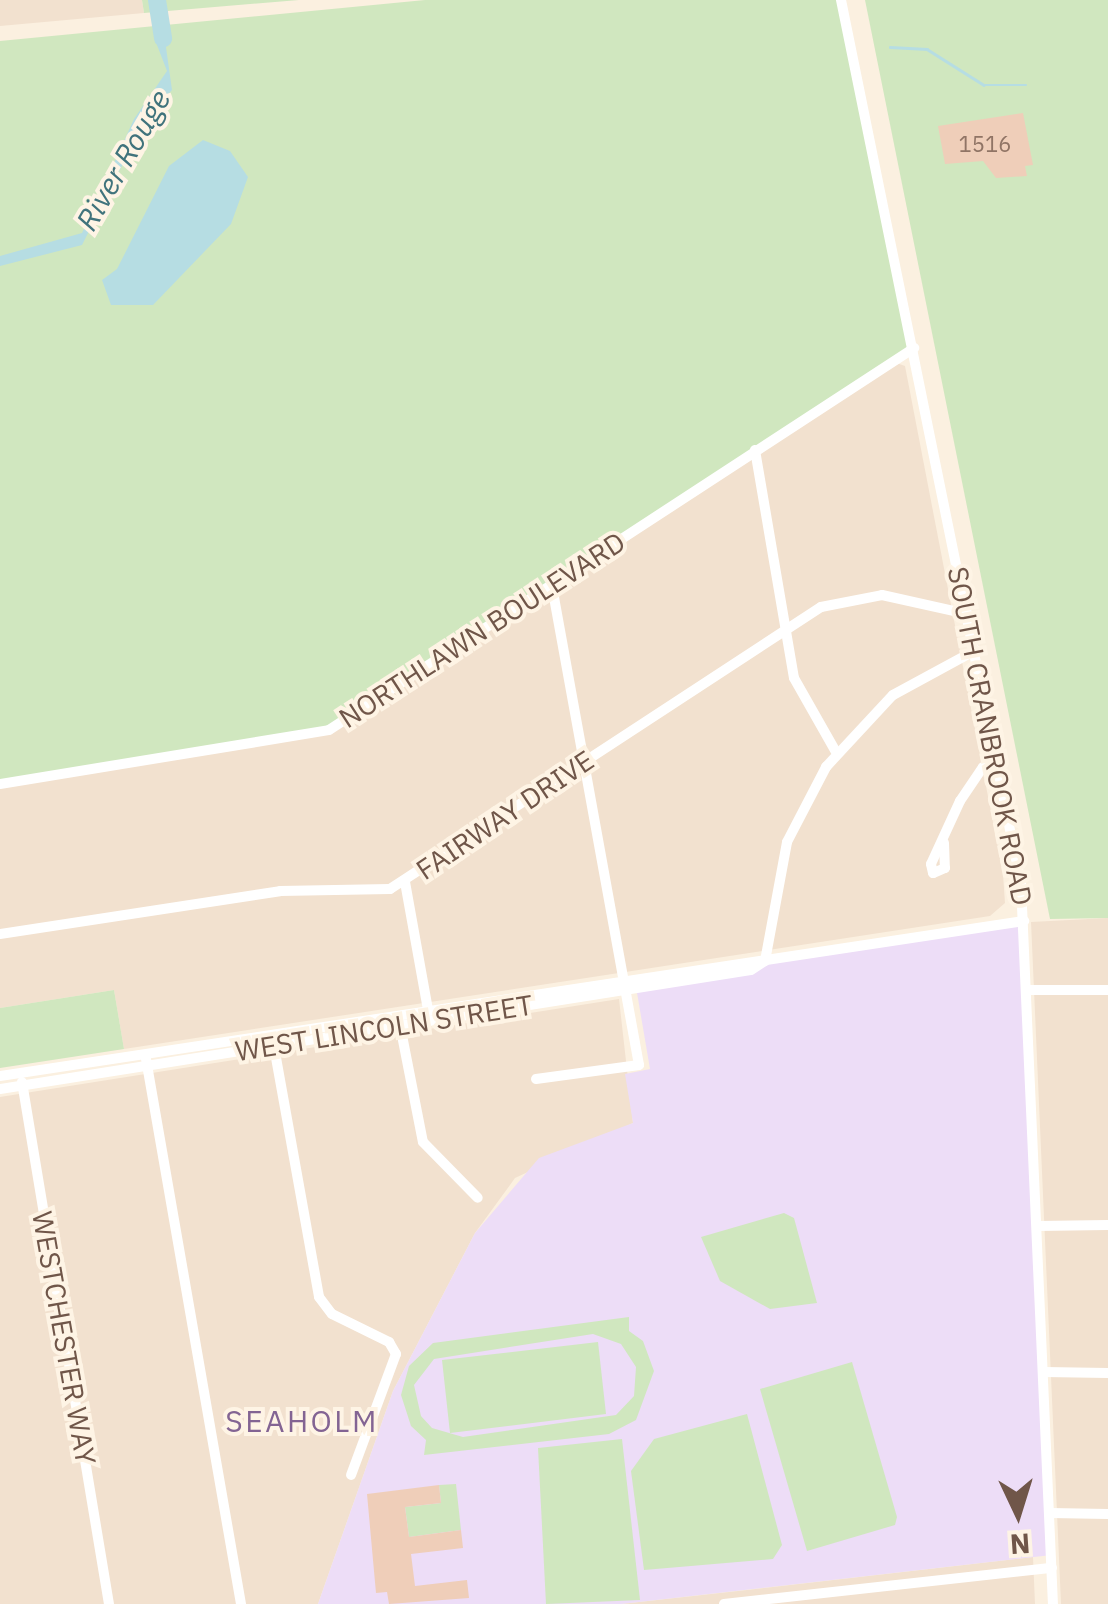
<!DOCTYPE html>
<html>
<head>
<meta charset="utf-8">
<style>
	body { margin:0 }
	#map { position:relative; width:1108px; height:1604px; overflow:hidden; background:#fbf0e0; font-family:"IBM Plex Sans",sans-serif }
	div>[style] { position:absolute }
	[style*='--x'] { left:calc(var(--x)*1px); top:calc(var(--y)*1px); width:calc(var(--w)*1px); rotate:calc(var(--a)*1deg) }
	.residential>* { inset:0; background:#f2e1cf }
	.education>* { inset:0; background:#edddf7 }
	.green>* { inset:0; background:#d0e7bf }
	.water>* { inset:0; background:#b6dde3 }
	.stream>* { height:2.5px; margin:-1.25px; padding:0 1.25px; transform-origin:1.25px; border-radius:1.25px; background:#b6dde3 }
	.river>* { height:18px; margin:-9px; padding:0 9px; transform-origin:9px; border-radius:9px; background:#b6dde3 }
	.building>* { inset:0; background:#efceb9 }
	.minor>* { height:10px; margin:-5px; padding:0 5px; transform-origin:5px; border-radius:5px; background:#fff }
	span { translate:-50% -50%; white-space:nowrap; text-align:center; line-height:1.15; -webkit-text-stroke:8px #fef4e5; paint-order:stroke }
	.number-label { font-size:22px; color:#907465 }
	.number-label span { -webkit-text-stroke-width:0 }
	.street-label { font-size:28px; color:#705649 }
	.water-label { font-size:30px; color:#40737c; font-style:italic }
	.neighbourhood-label { font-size:30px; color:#836493; letter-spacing:2.5px }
	.north { position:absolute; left:968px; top:1464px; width:100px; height:100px; -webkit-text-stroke:8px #fef4e5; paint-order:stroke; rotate:176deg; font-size:28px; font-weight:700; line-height:40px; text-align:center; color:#705649 }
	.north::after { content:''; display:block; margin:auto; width:35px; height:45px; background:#705649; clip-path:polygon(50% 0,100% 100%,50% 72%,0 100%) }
</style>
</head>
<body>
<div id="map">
	<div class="residential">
		<div style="clip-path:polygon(0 0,142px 0,144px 13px,0 26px)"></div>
		<div style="clip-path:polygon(891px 361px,905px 366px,1003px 874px,1005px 903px,990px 916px,124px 1049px,114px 990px,0 1008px,0 788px,334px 732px)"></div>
		<div style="clip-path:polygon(1108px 918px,1108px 1604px,1061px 1604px,1031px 922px)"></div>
		<div style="clip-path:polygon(619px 999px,633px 1123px,515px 1178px,475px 1233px,393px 1391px,318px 1604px,0 1604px,0 1097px)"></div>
		<div style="clip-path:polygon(1033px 1557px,1035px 1604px,621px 1604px,747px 1590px)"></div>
	</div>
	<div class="education">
		<div style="clip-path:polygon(1024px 921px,1052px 1555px,621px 1604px,318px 1604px,393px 1391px,475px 1233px,539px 1158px,633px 1123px,625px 1074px,650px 1069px,635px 981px)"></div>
	</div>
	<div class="green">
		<div style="clip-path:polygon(142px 0,299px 0,144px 13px)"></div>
		<div style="clip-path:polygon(425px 0,839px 0,909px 349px,334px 732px,0 788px,0 41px)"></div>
		<div style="clip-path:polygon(865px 0,1108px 0,1108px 918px,1050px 919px)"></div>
		<div style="clip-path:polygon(114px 990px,124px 1049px,0 1068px,0 1008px)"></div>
		<div style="clip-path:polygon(784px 1213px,794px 1218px,817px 1303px,770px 1309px,720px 1281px,701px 1237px)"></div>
		<div style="clip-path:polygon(evenodd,629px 1317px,629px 1331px,643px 1341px,654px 1371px,636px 1420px,609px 1434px,424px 1455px,426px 1440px,411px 1426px,401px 1395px,409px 1366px,433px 1343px,629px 1317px,593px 1334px,621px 1344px,636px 1367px,634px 1396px,616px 1415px,463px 1437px,432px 1428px,421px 1416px,414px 1385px,434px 1359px,593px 1334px)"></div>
		<div style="clip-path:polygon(598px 1342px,606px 1414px,450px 1433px,442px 1360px)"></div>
		<div style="clip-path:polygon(852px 1362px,897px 1517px,895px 1525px,807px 1551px,760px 1389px)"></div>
		<div style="clip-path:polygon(747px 1414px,782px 1545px,773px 1559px,644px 1570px,631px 1471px,654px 1439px)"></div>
		<div style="clip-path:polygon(622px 1439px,640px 1600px,546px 1604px,538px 1448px)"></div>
		<div style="clip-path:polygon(456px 1484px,461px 1530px,409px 1537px,405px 1507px,441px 1503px,439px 1485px)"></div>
	</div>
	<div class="water">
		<div style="clip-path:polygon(162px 19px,172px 90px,146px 118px,82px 245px,0 266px,0 256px,82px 233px,134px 119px,167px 71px,157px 45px)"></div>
		<div style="clip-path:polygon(203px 140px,230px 151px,248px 177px,231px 224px,153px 305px,111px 305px,102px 280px,117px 269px,169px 166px)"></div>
	</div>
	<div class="stream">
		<div style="--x:890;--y:47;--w:37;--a:3"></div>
		<div style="--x:927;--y:49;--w:67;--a:32.3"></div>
		<div style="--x:984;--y:85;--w:42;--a:0"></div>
	</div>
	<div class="river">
		<div style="--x:157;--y:0;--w:39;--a:81"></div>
	</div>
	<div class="building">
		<div style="clip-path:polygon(1023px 113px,1033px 165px,1025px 166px,1027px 176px,996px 178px,983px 161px,945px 164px,938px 126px)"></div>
		<div style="clip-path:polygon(439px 1485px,441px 1503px,405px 1507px,409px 1537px,461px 1530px,463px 1548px,411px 1554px,415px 1586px,467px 1580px,469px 1598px,389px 1604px,387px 1592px,376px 1593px,367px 1494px)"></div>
	</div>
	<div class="minor">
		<div style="--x:841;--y:0;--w:902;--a:78.49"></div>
		<div style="--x:1021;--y:884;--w:721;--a:87.46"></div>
		<div style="--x:755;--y:450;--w:231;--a:80.3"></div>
		<div style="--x:794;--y:678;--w:85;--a:60.4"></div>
		<div style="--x:0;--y:784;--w:333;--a:-9.3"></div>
		<div style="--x:329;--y:730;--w:699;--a:-33.14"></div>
		<div style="--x:944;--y:843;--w:25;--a:88"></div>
		<div style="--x:945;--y:868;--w:13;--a:157"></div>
		<div style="--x:933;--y:873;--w:9;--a:-103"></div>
		<div style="--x:931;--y:864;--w:69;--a:-65.3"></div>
		<div style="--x:960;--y:801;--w:41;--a:-55.9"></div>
		<div style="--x:983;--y:767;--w:17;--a:-25"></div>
		<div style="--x:405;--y:882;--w:130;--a:79.8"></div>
		<div style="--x:0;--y:934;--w:283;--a:-8.7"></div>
		<div style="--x:280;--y:891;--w:110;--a:-1"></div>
		<div style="--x:390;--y:889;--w:515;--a:-33.2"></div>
		<div style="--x:821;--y:607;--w:62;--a:-11.1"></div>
		<div style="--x:882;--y:595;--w:88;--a:12.5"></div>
		<div style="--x:765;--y:961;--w:121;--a:-79.5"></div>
		<div style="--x:787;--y:842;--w:85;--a:-62.5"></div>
		<div style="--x:826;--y:767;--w:98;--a:-47.1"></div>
		<div style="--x:893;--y:695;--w:94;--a:-28.5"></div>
		<div style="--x:1027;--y:990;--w:81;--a:0"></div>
		<div style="--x:399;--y:1020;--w:124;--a:78.9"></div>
		<div style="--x:423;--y:1142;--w:78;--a:45.5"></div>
		<div style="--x:273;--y:1041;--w:260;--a:79.8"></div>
		<div style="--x:319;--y:1297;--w:21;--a:53"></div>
		<div style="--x:332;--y:1314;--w:64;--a:26.2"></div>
		<div style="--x:389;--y:1342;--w:14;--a:60"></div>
		<div style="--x:396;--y:1354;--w:129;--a:110.4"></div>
		<div style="--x:146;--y:1059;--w:553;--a:80.11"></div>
		<div style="--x:0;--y:1076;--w:1036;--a:-8.61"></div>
		<div style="--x:536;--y:1079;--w:104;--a:-7.7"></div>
		<div style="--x:639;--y:1065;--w:487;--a:-100.3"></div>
		<div style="--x:22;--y:1082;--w:529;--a:80.54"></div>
		<div style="--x:0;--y:1089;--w:760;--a:-9"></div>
		<div style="--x:751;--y:970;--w:17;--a:-33"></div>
		<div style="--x:1037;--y:1226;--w:71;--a:-0.8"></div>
		<div style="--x:1044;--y:1372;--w:64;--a:0.9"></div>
		<div style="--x:1050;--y:1513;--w:58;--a:1"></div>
		<div style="--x:724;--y:1604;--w:330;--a:-6.3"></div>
	</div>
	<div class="number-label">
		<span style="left:985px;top:144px">1516</span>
	</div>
	<div class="street-label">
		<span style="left:482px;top:630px;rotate:-33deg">NORTHLAWN BOULEVARD</span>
		<span style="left:990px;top:736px;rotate:79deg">SOUTH CRANBROOK ROAD</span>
		<span style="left:505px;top:815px;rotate:-34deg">FAIRWAY DRIVE</span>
		<span style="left:384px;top:1028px;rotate:-9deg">WEST LINCOLN STREET</span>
		<span style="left:64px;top:1338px;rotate:80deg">WESTCHESTER WAY</span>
	</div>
	<div class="water-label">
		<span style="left:123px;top:160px;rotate:-60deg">River Rouge</span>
	</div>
	<div class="neighbourhood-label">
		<span style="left:302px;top:1421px">SEAHOLM</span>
	</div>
	<div class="north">N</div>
</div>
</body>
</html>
